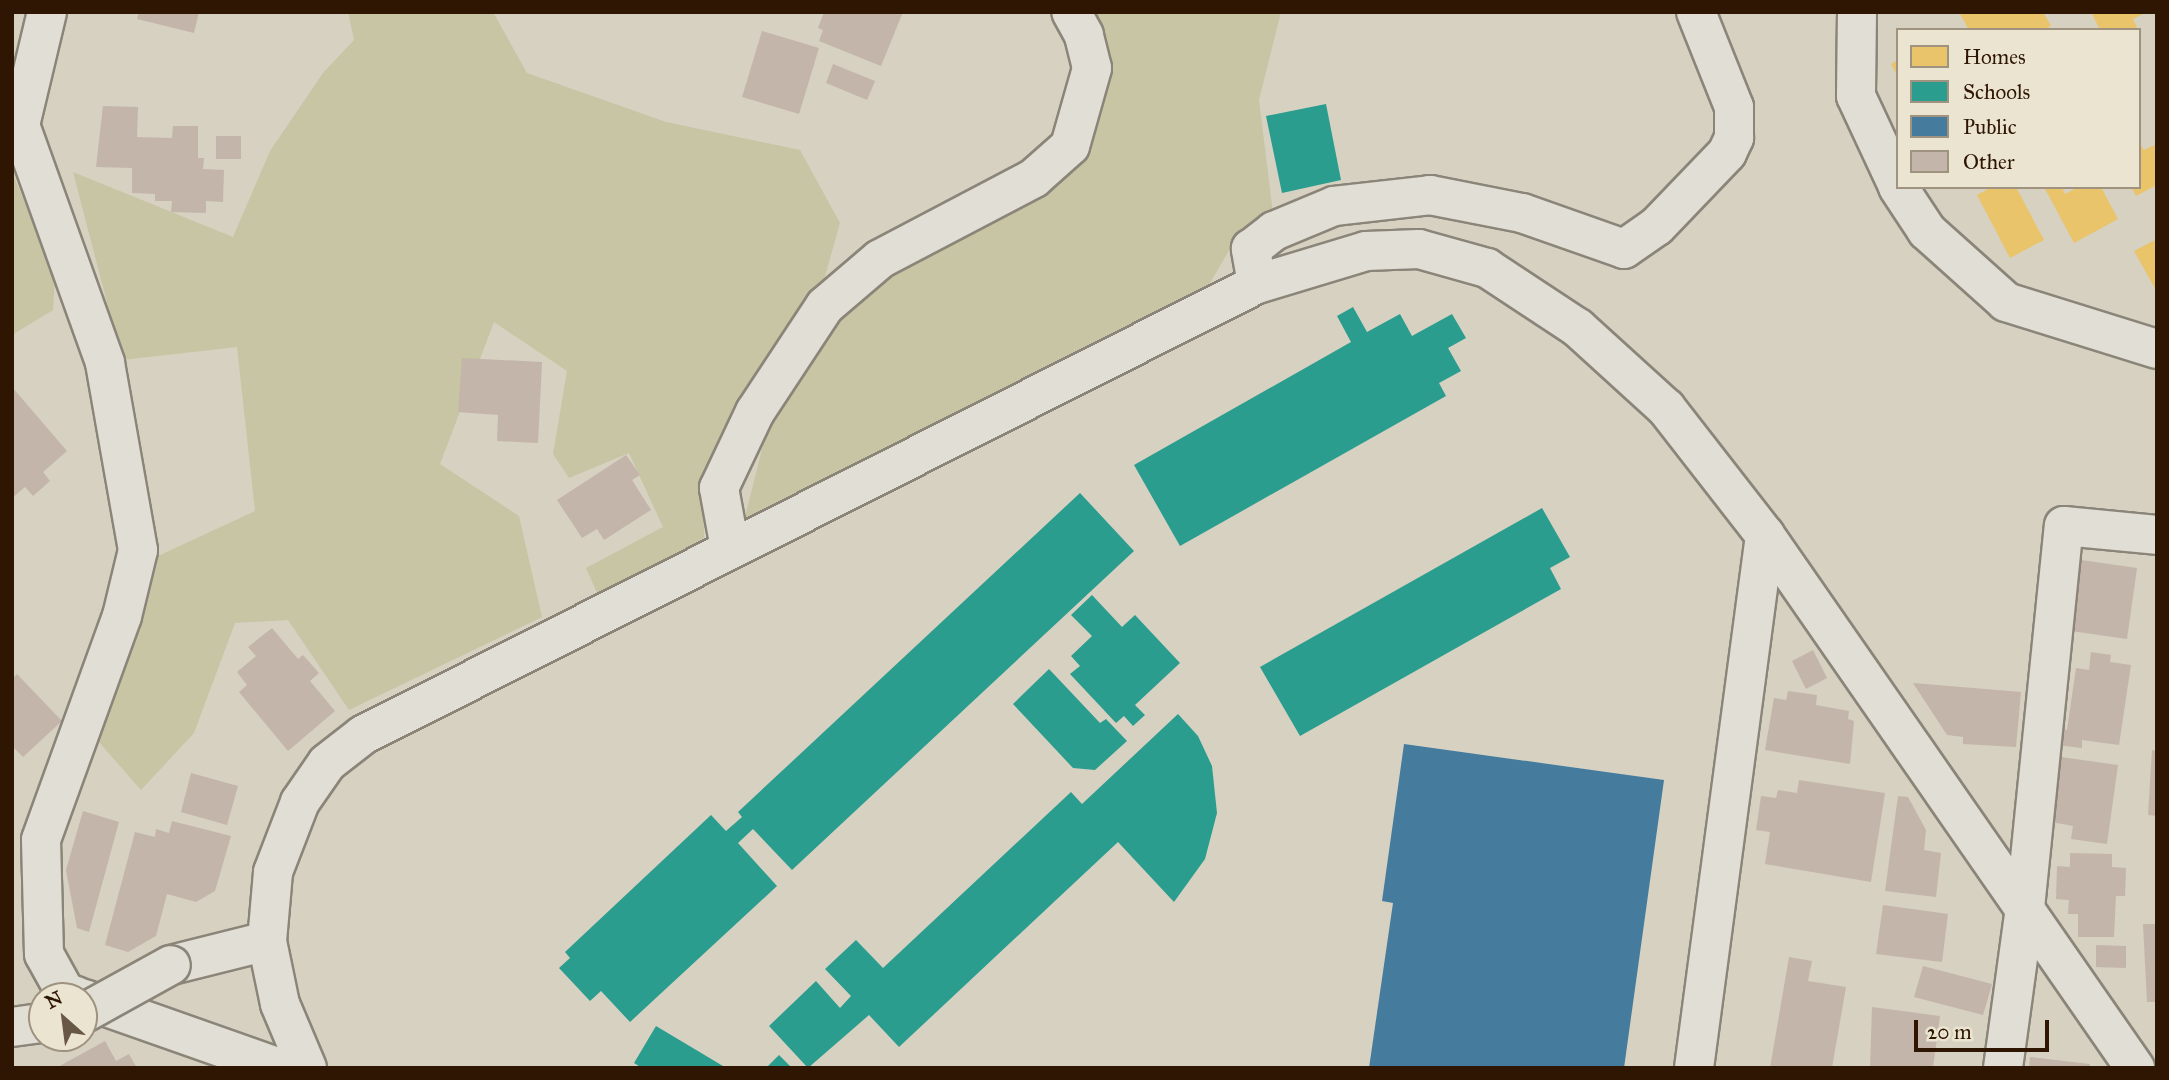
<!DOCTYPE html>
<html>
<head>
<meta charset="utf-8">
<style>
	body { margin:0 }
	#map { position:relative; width:2169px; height:1080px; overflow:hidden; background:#d6d1c1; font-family:"IM FELL Great Primer",serif }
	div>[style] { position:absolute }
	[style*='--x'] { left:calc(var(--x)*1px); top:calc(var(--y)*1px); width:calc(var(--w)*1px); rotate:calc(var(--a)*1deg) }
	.green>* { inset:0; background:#c7c5a3 }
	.homes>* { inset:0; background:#e9c46a }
	.schools>* { inset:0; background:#2a9d8f }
	.public>* { inset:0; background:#457b9d }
	.building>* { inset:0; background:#c4b5aa }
	.roads { filter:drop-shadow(2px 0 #8b8579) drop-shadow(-2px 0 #8b8579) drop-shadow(0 2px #8b8579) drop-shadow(0 -2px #8b8579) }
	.minor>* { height:38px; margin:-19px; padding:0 19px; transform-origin:19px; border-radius:19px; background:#e0ded5 }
	.bridges { filter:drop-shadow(2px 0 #8b8579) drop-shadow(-2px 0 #8b8579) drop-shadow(0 2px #8b8579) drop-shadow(0 -2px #8b8579) }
	.minor-bridge>* { height:38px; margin:-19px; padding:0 19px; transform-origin:19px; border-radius:19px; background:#e0ded5 }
	span { translate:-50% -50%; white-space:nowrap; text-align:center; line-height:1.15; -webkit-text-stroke:7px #eae4d1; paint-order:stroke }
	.frame { position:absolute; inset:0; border:14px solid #2f1602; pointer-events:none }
	.legend { position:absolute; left:1896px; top:28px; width:245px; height:161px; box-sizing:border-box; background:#eae4d1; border:2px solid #9f927e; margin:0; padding:9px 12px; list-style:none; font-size:21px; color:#2f1602 }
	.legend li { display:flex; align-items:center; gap:14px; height:35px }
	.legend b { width:35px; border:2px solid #9f927e }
	.north { position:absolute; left:28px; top:982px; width:70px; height:70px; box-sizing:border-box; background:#eae4d1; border:2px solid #9f927e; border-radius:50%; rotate:332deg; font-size:19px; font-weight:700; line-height:28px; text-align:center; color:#2f1602 }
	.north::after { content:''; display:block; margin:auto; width:24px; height:32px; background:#695745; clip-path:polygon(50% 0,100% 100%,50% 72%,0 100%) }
	.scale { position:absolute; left:1914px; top:1020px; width:135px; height:32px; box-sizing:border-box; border:4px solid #2f1602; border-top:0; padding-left:9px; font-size:21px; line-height:24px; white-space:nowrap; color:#2f1602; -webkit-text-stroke:5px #eae4d1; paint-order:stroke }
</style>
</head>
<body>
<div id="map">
	<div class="green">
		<div style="clip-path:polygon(348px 12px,493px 12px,527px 73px,666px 122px,800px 150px,840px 223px,820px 294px,703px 485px,704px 538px,598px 595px,586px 568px,663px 527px,629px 453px,569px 478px,553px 454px,567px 371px,494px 322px,440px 464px,519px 516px,542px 617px,349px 710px,288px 620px,235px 623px,194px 733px,141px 790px,98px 741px,156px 557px,255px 511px,237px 347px,122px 360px,73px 172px,233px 237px,270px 151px,323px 73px,354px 40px)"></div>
		<div style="clip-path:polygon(1084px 12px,1281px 12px,1259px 100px,1273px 213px,1241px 230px,1207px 288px,744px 521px,770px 417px,816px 328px,880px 276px,1060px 180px,1103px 109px,1097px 37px)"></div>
		<div style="clip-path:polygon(12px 172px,55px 275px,53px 310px,12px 335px)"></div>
	</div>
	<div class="homes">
		<div style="clip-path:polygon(2043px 12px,2051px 26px,2043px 30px,1969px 30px,1960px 14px)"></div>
		<div style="clip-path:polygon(2091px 12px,2147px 12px,2133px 19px,2137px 27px,2133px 30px,2100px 30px)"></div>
		<div style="clip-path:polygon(1898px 60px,1898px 77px,1891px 64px)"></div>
		<div style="clip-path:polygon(2139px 142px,2144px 150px,2157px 144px,2157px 185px,2136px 196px,2131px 187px,2139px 187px)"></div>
		<div style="clip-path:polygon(1992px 187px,2016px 187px,2044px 240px,2010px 258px,1977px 195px)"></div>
		<div style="clip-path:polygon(2044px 187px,2062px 187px,2065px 194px,2078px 187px,2101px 187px,2118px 219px,2074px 243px)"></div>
		<div style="clip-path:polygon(2157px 239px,2157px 292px,2134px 251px)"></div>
	</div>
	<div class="schools">
		<div style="clip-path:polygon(1326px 104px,1341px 180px,1282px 193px,1266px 116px)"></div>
		<div style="clip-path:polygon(1353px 307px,1367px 332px,1400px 314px,1412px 336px,1452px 314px,1466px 338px,1448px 348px,1461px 371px,1439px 383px,1446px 396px,1180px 546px,1134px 465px,1351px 342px,1337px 316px)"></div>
		<div style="clip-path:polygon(1080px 493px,1134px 551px,792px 870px,753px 829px,738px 843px,777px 886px,630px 1022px,601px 991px,590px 1001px,559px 968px,570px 958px,565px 952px,711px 815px,726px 831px,742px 817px,738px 812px)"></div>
		<div style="clip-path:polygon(1542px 508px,1570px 557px,1550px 568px,1561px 589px,1300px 736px,1260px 667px)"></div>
		<div style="clip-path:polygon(1092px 595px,1122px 627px,1135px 615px,1180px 663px,1135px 705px,1145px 715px,1133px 726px,1124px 716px,1116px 723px,1070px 674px,1080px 666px,1071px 656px,1092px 636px,1071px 615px)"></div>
		<div style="clip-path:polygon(1049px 669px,1100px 723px,1106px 719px,1127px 741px,1095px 770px,1073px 768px,1013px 704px)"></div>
		<div style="clip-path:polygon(1178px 714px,1198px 736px,1212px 766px,1217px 813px,1205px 859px,1174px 902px,1118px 842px,899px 1047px,869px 1015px,808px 1068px,769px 1026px,816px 981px,840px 1008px,851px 996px,825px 969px,856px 940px,883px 968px,1071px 792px,1082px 804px)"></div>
		<div style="clip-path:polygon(656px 1026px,723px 1066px,722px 1068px,642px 1068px,634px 1063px)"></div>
		<div style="clip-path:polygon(779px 1055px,792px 1068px,766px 1068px)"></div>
	</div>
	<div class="public">
		<div style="clip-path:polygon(1404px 744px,1664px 780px,1624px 1068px,1369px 1068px,1393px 903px,1382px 901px)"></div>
	</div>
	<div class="building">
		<div style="clip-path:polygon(139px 12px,199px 12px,194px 33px,137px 19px)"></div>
		<div style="clip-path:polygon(824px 12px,903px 12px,881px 66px,819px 41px,823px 30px,818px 28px)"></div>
		<div style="clip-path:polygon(762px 31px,819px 48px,799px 114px,742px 97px)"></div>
		<div style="clip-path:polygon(833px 64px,875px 81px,867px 100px,826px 83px)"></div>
		<div style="clip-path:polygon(103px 106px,138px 107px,137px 137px,172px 138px,173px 126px,198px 126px,198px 158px,204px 158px,203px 169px,224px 170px,223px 202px,206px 201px,206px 213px,171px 212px,172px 201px,155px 201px,155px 194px,132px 193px,132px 168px,96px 167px)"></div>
		<div style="clip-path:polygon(216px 136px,241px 136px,241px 159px,216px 159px)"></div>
		<div style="clip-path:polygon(462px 358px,542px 362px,538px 443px,497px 441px,498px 415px,458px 412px)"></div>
		<div style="clip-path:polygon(12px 387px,67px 451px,43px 472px,50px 481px,33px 496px,25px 487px,12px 498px)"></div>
		<div style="clip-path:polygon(626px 455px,640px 475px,632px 480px,651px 510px,604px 540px,597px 529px,582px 538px,557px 500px)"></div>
		<div style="clip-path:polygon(2081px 560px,2137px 568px,2127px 639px,2071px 631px)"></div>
		<div style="clip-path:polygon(272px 628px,298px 659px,303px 655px,319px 673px,310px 681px,335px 711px,288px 751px,239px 692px,247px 685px,237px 672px,256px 656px,248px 647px)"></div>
		<div style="clip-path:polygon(1813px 650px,1827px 678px,1806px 689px,1792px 661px)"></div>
		<div style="clip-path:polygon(2091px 652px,2111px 655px,2110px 662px,2131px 665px,2119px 745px,2082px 740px,2082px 748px,2056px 745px,2059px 729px,2067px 730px,2076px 668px,2089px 670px)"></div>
		<div style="clip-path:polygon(17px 674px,62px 721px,23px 757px,12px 746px,12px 679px)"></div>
		<div style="clip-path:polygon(1913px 683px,2021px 692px,2016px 747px,1963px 744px,1963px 737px,1947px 735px)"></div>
		<div style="clip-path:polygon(1788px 691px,1817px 695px,1816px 705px,1849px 711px,1848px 719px,1854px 721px,1850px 764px,1765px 750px,1774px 698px,1786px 700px)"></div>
		<div style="clip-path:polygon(2152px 750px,2157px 751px,2157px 816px,2148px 815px)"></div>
		<div style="clip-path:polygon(2061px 757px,2118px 765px,2107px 844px,2071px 839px,2073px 826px,2051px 822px)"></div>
		<div style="clip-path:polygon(191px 773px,238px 786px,227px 825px,181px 812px)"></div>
		<div style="clip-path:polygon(1799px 780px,1885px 793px,1871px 882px,1765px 864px,1770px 832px,1756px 830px,1761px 796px,1776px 798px,1778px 790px,1797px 793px)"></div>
		<div style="clip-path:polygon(1898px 796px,1908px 797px,1926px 830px,1924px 850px,1941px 853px,1936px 897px,1885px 891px)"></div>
		<div style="clip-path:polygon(83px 811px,119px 822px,89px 932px,77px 928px,66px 870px)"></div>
		<div style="clip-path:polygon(172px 821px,231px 836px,215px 891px,196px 902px,167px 894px,156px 936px,128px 952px,105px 945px,135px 832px,155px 837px,156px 829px,169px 833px)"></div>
		<div style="clip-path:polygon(2070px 853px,2112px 854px,2112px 867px,2126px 868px,2125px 896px,2116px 896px,2114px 937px,2078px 937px,2078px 914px,2068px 914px,2069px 900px,2056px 899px,2057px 866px,2070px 867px)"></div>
		<div style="clip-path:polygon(1883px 905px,1948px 914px,1942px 962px,1876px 954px)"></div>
		<div style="clip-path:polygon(2143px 924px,2157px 924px,2157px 1002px,2147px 1002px)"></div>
		<div style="clip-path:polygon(2096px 945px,2126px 946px,2126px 968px,2096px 967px)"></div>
		<div style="clip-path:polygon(1789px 957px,1812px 961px,1808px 981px,1846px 987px,1832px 1068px,1770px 1068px)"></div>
		<div style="clip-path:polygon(1923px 966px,1992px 984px,1983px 1015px,1914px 997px)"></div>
		<div style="clip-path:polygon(1872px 1007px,1940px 1016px,1933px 1068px,1870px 1068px)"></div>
		<div style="clip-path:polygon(105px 1041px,116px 1061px,129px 1054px,137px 1068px,56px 1068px)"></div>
		<div style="clip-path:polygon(2030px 1057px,2090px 1064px,2089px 1068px,2029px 1068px)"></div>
	</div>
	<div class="roads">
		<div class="minor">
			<div style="--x:47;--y:12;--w:116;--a:103.4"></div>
			<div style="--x:20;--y:125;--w:253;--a:70.3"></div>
			<div style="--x:105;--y:363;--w:190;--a:80"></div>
			<div style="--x:138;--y:550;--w:68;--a:103.6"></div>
			<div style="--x:122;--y:616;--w:238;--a:109.9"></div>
			<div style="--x:41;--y:840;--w:114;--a:88.5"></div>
			<div style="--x:44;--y:954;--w:43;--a:61.1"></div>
			<div style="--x:65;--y:992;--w:12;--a:20"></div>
			<div style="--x:1857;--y:12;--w:84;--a:90.7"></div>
			<div style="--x:1856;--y:96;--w:99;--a:65"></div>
			<div style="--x:1898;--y:187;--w:53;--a:56.6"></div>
			<div style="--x:1927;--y:231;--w:106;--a:41.9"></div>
			<div style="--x:2006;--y:302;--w:158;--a:17.3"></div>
			<div style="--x:1257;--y:284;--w:36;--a:-100"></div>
			<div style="--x:1251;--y:249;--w:29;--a:-38"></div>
			<div style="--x:1274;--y:231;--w:65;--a:-22.6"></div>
			<div style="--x:1334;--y:206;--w:97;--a:-6.5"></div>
			<div style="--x:1430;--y:195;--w:94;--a:11.1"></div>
			<div style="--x:1522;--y:213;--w:108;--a:19.4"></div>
			<div style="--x:1624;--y:249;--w:40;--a:-34.9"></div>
			<div style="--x:1657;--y:226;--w:101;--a:-46.2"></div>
			<div style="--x:1727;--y:153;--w:17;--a:-65"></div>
			<div style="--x:1734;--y:138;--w:31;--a:-90"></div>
			<div style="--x:1734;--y:107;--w:102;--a:-111.8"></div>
			<div style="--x:730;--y:548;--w:61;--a:-100.4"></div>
			<div style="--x:719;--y:488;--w:84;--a:-64.7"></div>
			<div style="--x:755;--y:412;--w:127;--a:-56.6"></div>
			<div style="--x:825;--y:306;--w:72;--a:-40.5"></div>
			<div style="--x:880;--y:259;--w:174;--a:-27.7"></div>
			<div style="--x:1034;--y:178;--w:48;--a:-41.6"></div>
			<div style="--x:1070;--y:146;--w:81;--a:-74.2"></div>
			<div style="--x:1092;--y:68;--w:34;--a:-104"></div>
			<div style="--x:1084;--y:35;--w:26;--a:-119"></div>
			<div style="--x:171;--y:965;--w:99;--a:-14"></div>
			<div style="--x:84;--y:999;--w:208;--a:19.4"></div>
			<div style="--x:12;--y:1027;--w:30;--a:-8"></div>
			<div style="--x:307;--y:1068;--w:69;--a:-112.9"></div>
			<div style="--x:280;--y:1004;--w:64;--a:-101.7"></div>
			<div style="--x:267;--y:941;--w:69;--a:-85"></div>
			<div style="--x:273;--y:872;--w:75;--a:-68.9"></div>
			<div style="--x:300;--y:802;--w:47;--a:-55.3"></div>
			<div style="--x:327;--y:763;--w:46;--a:-37.9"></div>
			<div style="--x:363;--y:735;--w:1001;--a:-26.77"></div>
			<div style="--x:1257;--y:284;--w:114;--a:-16.8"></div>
			<div style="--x:1366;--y:251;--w:53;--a:-2.2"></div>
			<div style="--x:1419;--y:249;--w:71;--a:15.6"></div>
			<div style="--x:1487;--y:268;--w:109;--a:33.4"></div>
			<div style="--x:1578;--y:328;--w:119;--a:42.3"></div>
			<div style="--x:1666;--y:408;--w:161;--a:52.1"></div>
			<div style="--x:1765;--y:535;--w:649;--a:55.23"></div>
			<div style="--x:1694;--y:1068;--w:538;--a:-82.41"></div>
			<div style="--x:2003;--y:1068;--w:162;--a:-82.2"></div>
			<div style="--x:2025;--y:908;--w:384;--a:-84.2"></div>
			<div style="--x:2064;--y:526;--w:93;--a:5.5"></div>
		</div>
	</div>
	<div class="bridges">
		<div class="minor-bridge">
			<div style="--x:84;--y:1013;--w:99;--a:-28.9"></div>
		</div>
	</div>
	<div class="frame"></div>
	<ul class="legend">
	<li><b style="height:19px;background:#e9c46a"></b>Homes</li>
	<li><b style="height:19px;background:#2a9d8f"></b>Schools</li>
	<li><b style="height:19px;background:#457b9d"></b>Public</li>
	<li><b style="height:19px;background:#c4b5aa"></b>Other</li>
	</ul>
	<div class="north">N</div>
	<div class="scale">20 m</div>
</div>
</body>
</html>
